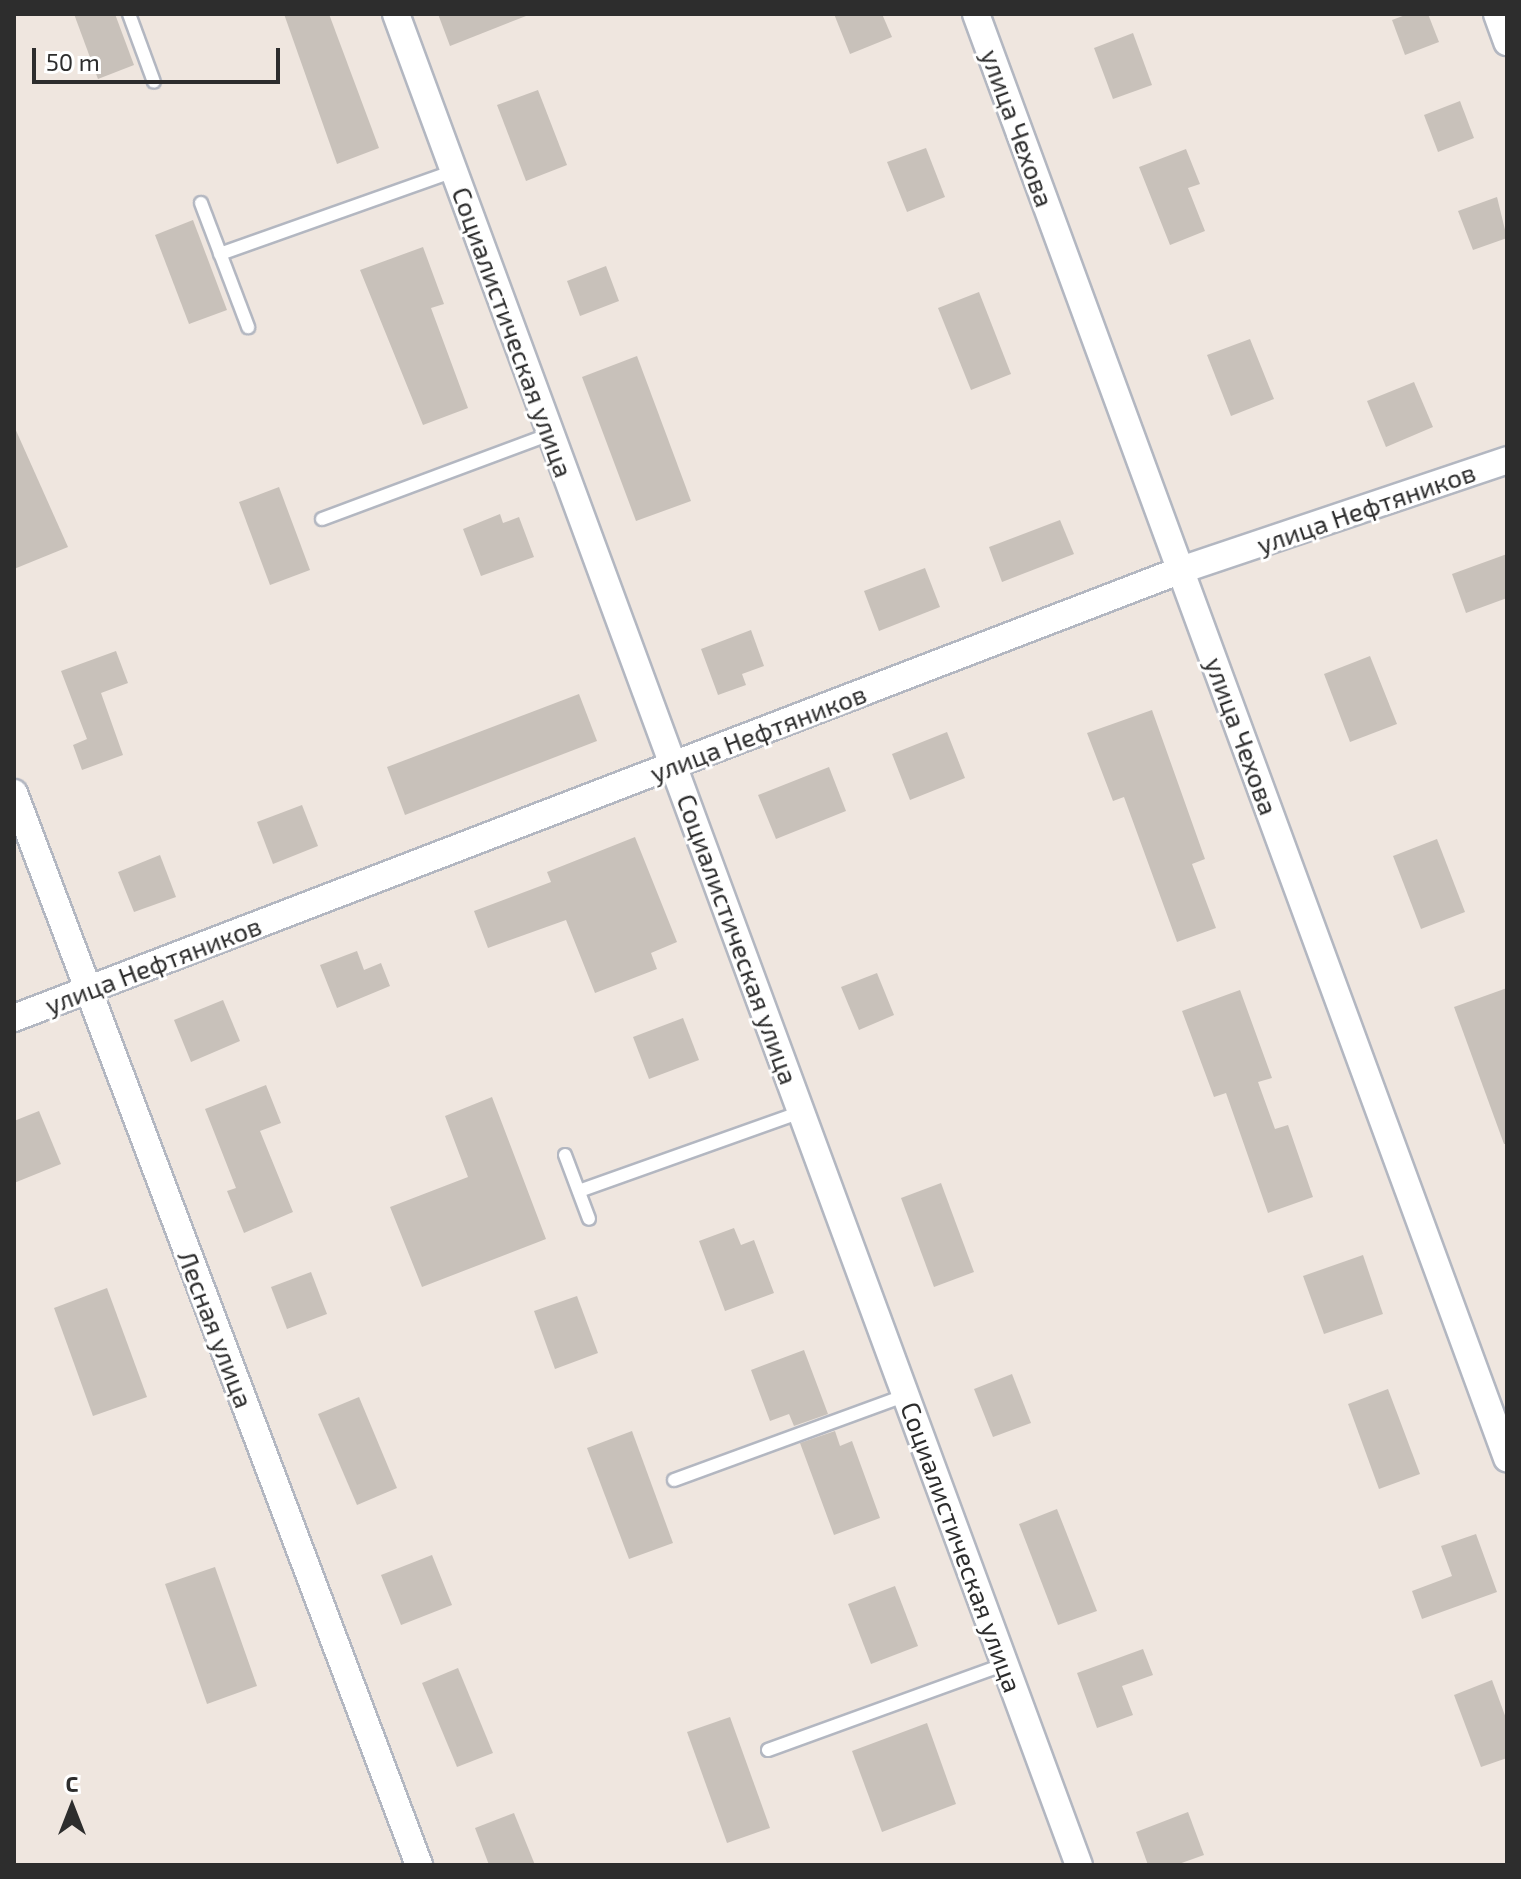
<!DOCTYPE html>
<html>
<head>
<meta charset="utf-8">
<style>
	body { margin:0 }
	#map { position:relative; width:1521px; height:1879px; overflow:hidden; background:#efe6df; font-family:"Exo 2",sans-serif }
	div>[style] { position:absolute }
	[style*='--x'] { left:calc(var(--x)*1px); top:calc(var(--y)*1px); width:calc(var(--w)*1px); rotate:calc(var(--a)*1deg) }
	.building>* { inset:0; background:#c8c1ba }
	.roads { filter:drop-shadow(2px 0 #b3b7c1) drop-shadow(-2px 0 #b3b7c1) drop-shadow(0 2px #b3b7c1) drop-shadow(0 -2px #b3b7c1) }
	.service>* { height:12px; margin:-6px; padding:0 6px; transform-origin:6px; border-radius:6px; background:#fff }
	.minor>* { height:26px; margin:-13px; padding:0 13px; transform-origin:13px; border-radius:13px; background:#fff }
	span { translate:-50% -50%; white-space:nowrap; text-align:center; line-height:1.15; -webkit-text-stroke:6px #fff; paint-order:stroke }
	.street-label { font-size:26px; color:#2d2d2d }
	.frame { position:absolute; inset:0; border:16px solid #2d2d2d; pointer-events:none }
	.north { position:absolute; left:32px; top:1767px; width:80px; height:80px; -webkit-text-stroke:6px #fff; paint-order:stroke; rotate:0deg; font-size:22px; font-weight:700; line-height:32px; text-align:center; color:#2d2d2d }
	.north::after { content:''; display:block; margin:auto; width:28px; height:36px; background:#2d2d2d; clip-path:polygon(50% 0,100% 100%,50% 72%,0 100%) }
	.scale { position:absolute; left:32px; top:48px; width:248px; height:36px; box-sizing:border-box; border:4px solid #2d2d2d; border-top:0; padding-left:10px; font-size:24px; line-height:28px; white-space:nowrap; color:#2d2d2d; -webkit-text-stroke:6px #fff; paint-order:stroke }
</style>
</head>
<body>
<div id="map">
	<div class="building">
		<div style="clip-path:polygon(74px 14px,115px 14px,134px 65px,98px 79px)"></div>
		<div style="clip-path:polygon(284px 14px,329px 14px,379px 148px,337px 164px)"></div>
		<div style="clip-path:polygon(438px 14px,526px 14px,526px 16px,450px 46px)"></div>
		<div style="clip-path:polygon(834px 14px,882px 14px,892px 37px,850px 54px)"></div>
		<div style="clip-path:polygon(1408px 14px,1428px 14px,1439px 42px,1405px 55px,1392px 20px)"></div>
		<div style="clip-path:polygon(1133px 33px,1152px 85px,1113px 99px,1094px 48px)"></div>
		<div style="clip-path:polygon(538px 90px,567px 165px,526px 181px,497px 105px)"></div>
		<div style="clip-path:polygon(1460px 101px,1474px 138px,1438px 152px,1424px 115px)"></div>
		<div style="clip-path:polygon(926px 148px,945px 197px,907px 212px,887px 162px)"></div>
		<div style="clip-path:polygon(1186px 149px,1200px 184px,1188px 188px,1205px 231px,1170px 245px,1139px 167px)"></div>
		<div style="clip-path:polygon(1497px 197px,1507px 238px,1473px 250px,1458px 211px)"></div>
		<div style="clip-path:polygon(193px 220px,227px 310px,189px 324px,155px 235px)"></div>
		<div style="clip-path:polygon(423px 247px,444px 304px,431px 308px,468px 408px,423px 425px,360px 270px)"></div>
		<div style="clip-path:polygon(606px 266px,619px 301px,580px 316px,567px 281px)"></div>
		<div style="clip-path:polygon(979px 292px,1011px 374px,971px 390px,938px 308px)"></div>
		<div style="clip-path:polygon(1250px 339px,1274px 399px,1231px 416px,1207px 355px)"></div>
		<div style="clip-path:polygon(637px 356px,691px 501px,636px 521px,582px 377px)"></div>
		<div style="clip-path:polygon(1414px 382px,1433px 427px,1386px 447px,1367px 401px)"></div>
		<div style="clip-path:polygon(14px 426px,68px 547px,14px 569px)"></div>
		<div style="clip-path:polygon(279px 487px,310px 570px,270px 585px,239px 502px)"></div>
		<div style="clip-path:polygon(500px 514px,503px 523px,519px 517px,534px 557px,481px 576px,463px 529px)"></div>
		<div style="clip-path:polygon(1060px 520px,1074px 554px,1002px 582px,989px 547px)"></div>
		<div style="clip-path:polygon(1507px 554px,1507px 598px,1466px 613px,1452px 574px)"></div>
		<div style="clip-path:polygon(925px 568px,940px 607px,879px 631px,864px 591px)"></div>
		<div style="clip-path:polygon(751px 630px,764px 666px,742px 674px,746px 685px,718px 695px,701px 649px)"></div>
		<div style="clip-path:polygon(116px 651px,128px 683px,101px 693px,123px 755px,82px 770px,73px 745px,87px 739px,61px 671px)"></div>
		<div style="clip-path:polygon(1370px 656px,1397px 724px,1350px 742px,1324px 674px)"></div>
		<div style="clip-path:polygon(579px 694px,597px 741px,405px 815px,387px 767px)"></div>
		<div style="clip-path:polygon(1152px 710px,1205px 859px,1192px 864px,1216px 928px,1177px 942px,1124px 797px,1113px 801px,1087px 733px)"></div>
		<div style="clip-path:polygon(947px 732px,965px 778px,910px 800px,892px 754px)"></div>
		<div style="clip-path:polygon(829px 767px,846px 811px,776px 839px,758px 795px)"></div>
		<div style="clip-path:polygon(302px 805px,318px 846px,273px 864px,257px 822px)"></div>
		<div style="clip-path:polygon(635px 837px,677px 942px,651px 953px,657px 969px,595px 993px,566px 920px,488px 948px,474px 911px,551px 882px,547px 872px)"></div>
		<div style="clip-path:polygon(1437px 839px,1465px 912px,1421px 929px,1393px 856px)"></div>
		<div style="clip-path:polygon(160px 855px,176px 897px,134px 912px,118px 872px)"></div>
		<div style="clip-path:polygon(357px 951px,364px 970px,381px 963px,390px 986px,337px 1008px,320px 965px)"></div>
		<div style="clip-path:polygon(877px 973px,894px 1015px,859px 1030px,841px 987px)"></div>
		<div style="clip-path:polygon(1507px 988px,1507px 1144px,1504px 1144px,1454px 1007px)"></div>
		<div style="clip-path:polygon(1240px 990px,1272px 1078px,1258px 1082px,1275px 1129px,1288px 1125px,1313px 1197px,1268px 1213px,1226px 1093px,1214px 1097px,1182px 1011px)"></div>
		<div style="clip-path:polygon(223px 1000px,240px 1041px,191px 1062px,174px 1020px)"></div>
		<div style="clip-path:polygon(683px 1018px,699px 1060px,649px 1079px,633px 1037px)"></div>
		<div style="clip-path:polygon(266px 1085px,281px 1123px,260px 1131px,293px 1212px,244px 1233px,227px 1191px,236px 1188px,205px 1109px)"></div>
		<div style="clip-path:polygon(492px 1097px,546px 1239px,422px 1287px,390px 1207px,468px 1177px,445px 1116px)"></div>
		<div style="clip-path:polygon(39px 1111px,61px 1164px,14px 1183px,14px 1121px)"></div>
		<div style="clip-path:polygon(941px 1183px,974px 1272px,934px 1287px,901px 1198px)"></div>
		<div style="clip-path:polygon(734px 1228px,741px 1245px,754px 1240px,774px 1293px,725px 1311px,699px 1241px)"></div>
		<div style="clip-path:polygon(1363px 1255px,1383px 1314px,1324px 1334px,1303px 1276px)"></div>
		<div style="clip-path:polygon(311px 1272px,327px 1314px,287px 1329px,271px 1287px)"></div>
		<div style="clip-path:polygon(107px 1288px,147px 1397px,93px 1416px,54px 1308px)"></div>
		<div style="clip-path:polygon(577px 1296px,598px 1353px,555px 1369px,534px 1311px)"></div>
		<div style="clip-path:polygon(804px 1350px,828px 1414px,794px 1426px,789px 1414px,770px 1421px,751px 1370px)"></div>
		<div style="clip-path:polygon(1012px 1374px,1031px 1423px,993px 1437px,974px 1389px)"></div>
		<div style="clip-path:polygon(1388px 1389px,1420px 1474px,1379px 1489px,1348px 1404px)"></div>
		<div style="clip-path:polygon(359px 1397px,397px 1488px,357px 1505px,318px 1414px)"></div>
		<div style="clip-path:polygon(632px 1431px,673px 1543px,629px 1559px,587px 1448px)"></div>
		<div style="clip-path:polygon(835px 1431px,840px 1446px,852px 1441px,880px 1518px,834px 1535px,800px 1443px)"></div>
		<div style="clip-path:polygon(1057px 1509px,1097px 1611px,1058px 1625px,1019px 1524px)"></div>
		<div style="clip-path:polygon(1476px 1534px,1497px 1592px,1422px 1619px,1412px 1591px,1452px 1576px,1441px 1546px)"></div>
		<div style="clip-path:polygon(432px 1555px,452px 1605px,401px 1625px,381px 1575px)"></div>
		<div style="clip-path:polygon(215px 1567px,257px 1686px,207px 1704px,165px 1584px)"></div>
		<div style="clip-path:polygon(895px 1586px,918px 1646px,871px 1664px,848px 1604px)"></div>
		<div style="clip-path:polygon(1143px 1649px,1153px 1675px,1122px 1686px,1133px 1715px,1097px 1728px,1077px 1673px)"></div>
		<div style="clip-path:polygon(458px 1668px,493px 1753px,457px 1767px,422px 1683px)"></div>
		<div style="clip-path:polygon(1492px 1680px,1507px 1721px,1507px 1758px,1481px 1767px,1454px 1695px)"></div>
		<div style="clip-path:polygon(730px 1717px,770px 1828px,727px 1843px,687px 1732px)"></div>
		<div style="clip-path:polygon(927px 1723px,956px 1804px,882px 1832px,852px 1751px)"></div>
		<div style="clip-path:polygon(1188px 1812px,1204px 1855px,1176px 1865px,1148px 1865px,1136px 1832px)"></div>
		<div style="clip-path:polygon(514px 1813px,535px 1865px,489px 1865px,475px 1828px)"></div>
	</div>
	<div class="roads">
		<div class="service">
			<div style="--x:129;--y:14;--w:72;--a:69.8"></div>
			<div style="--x:201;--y:203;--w:133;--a:69.2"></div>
			<div style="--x:220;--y:254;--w:248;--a:-19.5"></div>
			<div style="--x:322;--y:519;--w:243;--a:-20.4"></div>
			<div style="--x:565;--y:1155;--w:68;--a:69.4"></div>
			<div style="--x:579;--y:1191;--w:236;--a:-19.6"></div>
			<div style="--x:674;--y:1480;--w:247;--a:-20.1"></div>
			<div style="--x:768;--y:1750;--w:252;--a:-19.9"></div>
		</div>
		<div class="minor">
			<div style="--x:396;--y:14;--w:1973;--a:69.75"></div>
			<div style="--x:976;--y:14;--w:1539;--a:69.81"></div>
			<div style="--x:1497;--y:14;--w:30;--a:70"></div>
			<div style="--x:14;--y:793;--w:1146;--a:69.3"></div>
			<div style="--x:14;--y:1018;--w:1250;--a:-21"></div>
			<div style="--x:1181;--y:570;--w:344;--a:-18.6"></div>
		</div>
	</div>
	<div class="street-label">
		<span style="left:1018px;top:128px;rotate:70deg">улица Чехова</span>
		<span style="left:513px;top:332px;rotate:70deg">Социалистическая улица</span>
		<span style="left:1366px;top:508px;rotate:-19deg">улица Нефтяников</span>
		<span style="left:758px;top:733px;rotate:-21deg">улица Нефтяников</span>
		<span style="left:1242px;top:736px;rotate:70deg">улица Чехова</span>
		<span style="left:738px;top:939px;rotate:70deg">Социалистическая улица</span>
		<span style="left:153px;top:965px;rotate:-21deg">улица Нефтяников</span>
		<span style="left:216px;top:1329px;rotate:69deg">Лесная улица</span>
		<span style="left:962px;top:1547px;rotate:70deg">Социалистическая улица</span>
	</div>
	<div class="frame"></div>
	<div class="north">С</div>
	<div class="scale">50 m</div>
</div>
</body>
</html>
